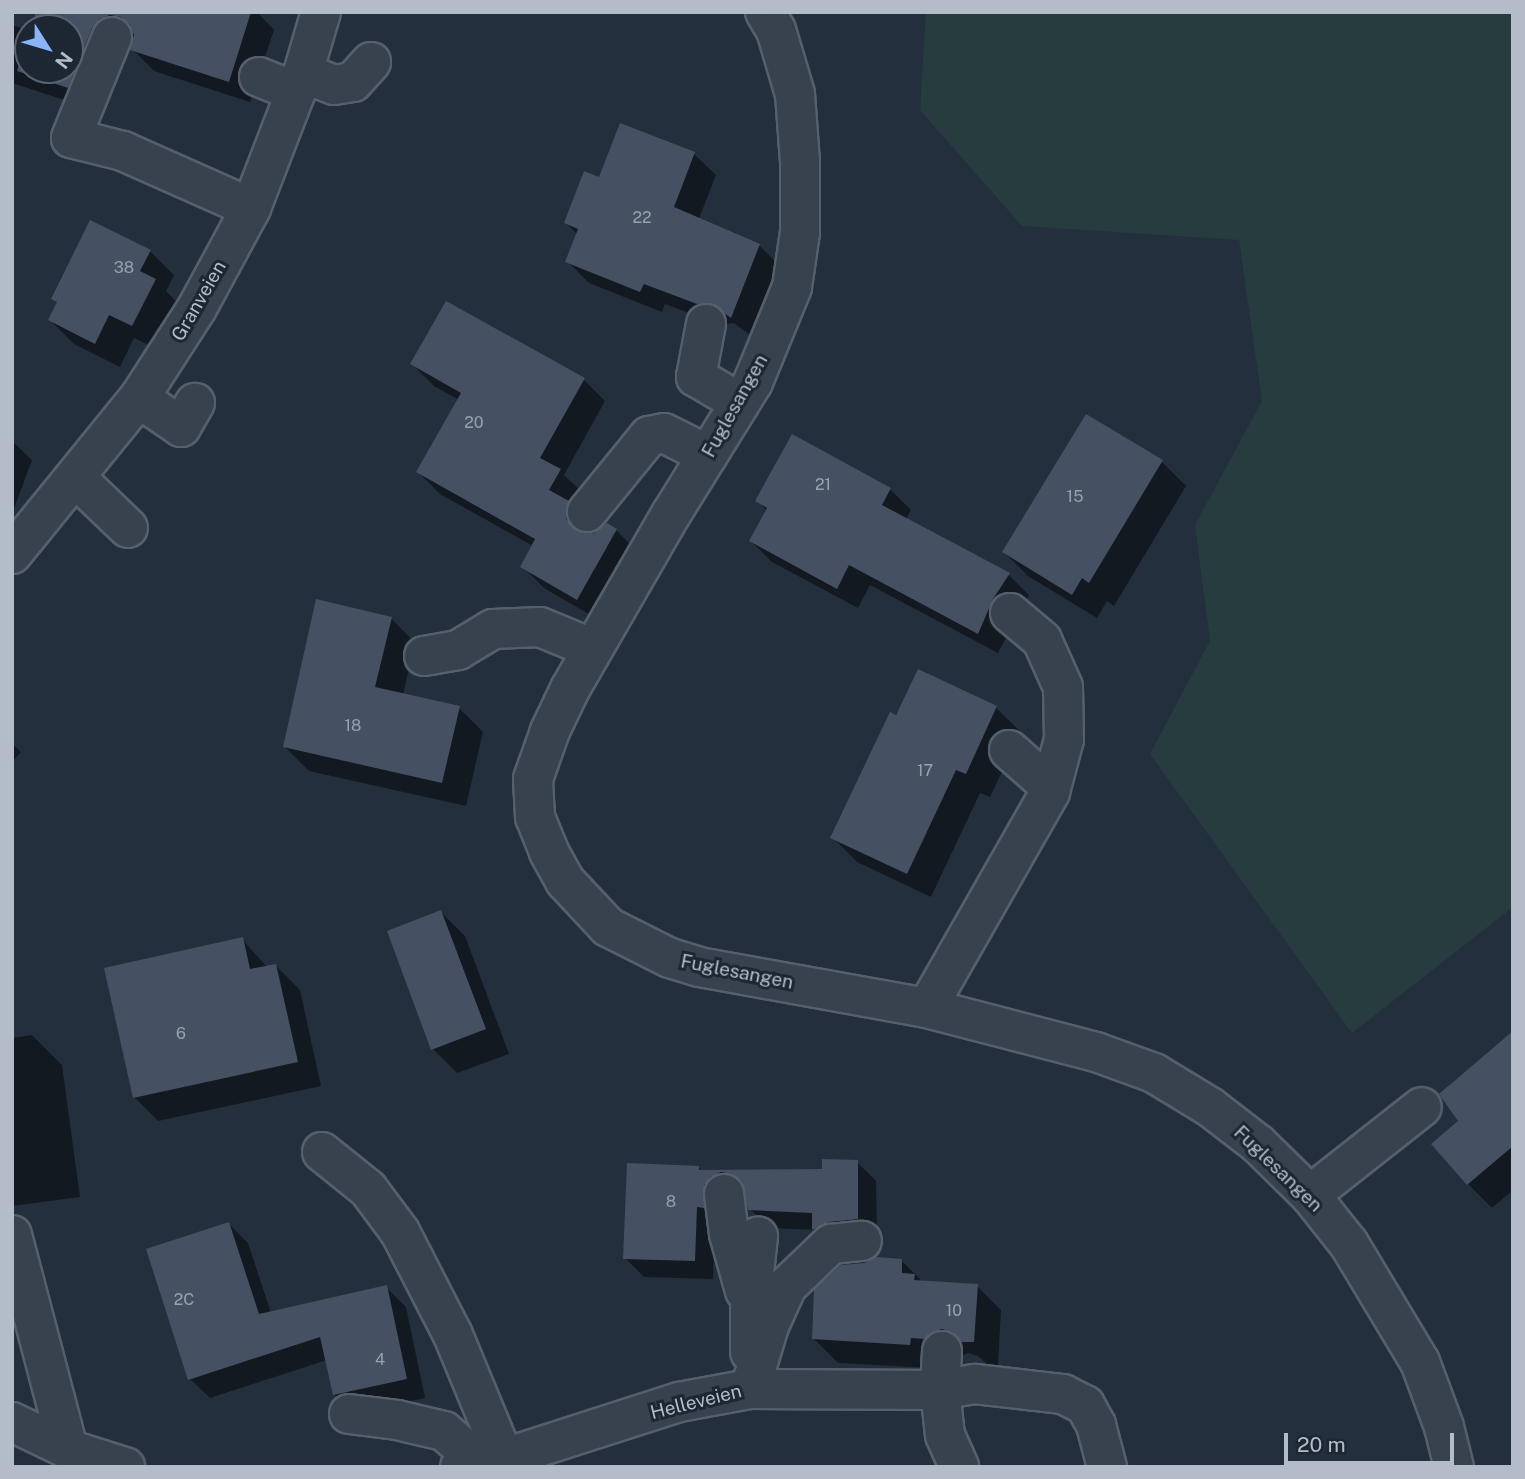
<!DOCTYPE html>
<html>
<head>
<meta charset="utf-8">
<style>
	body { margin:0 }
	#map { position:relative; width:1525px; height:1479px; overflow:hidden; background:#242f3e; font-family:"Public Sans",sans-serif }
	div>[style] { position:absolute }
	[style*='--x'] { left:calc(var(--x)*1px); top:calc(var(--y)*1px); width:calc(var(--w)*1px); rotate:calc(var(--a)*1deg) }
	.green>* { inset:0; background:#263c3f }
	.shadow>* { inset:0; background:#0007 }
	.building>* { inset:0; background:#455162 }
	.roads { filter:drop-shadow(2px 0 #565f6c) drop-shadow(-2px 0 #565f6c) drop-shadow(0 2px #565f6c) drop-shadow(0 -2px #565f6c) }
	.minor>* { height:38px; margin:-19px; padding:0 19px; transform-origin:19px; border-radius:19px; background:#38414e }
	span { translate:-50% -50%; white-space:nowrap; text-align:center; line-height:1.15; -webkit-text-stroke:6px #1d2633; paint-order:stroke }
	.number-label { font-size:16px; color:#98a1af }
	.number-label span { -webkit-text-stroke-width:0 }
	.street-label { font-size:19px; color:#b4bcc9 }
	.frame { position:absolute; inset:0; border:14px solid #b4bcc9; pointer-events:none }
	.north { position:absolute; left:14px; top:14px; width:70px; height:70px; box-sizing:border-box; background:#1d2633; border:2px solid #59626f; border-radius:50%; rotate:127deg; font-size:19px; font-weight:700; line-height:28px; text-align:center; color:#b4bcc9 }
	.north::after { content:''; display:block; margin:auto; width:24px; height:32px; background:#8ab4f8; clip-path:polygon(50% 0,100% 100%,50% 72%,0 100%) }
	.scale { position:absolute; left:1284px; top:1433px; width:170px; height:32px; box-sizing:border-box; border:4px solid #b4bcc9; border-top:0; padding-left:9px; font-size:21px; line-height:24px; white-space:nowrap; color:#b4bcc9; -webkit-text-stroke:5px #1d2633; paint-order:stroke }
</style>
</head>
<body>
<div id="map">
	<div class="green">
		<div style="clip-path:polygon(926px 12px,1513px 12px,1513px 907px,1352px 1033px,1150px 754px,1210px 641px,1195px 525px,1262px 401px,1239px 240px,1022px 226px,920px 110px)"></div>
	</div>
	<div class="shadow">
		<div style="clip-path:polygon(38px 12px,257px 12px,274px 30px,250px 102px,154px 71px,132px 49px,135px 37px,132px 36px,121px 40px,89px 108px,12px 83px,12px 25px,28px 30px,28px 70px,70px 70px,70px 28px,33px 28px)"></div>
		<div style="clip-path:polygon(621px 125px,694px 154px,716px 175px,698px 221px,759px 245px,780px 266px,753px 337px,734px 323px,720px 325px,665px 304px,662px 312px,589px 283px,567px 261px,578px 235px,566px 223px,600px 179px)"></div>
		<div style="clip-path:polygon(150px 251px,174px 275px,166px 291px,179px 304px,157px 349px,134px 338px,120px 367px,74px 344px,50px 320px,58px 303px,53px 298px)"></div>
		<div style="clip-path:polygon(412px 364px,584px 380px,605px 401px,564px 475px,582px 492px,590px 525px,588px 535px,616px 530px,638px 552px,599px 620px,544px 588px,522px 566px,533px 546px,440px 494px,418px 472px,459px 400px,434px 386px)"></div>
		<div style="clip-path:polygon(793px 436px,890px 489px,911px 510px,906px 519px,1009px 575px,1029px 595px,998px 653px,870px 585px,858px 608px,772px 562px,751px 541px,767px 511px,758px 501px)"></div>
		<div style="clip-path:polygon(12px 441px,32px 460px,12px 514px)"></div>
		<div style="clip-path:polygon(1162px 462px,1186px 486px,1114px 606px,1107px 601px,1097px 618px,1028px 576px,1004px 552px)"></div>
		<div style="clip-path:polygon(391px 618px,415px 643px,403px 695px,459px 708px,483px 732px,466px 806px,309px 771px,285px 747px)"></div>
		<div style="clip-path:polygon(918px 671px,996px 708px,1021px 732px,990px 797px,980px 793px,931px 897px,857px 862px,833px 838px)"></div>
		<div style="clip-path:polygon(12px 743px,21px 752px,12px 762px)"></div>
		<div style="clip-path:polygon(441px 912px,465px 936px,509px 1054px,457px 1073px,433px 1049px)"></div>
		<div style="clip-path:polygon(242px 939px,267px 967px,276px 966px,300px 990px,321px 1086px,158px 1121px,134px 1097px)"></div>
		<div style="clip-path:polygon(32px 1035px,62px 1065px,80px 1197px,12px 1206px,12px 1038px)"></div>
		<div style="clip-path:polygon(1513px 1057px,1513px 1190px,1492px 1208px,1468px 1184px,1460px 1121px)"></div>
		<div style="clip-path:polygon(857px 1162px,876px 1181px,877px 1238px,834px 1248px,817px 1230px,769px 1228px,750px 1209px,746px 1191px,740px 1191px,715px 1226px,713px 1279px,644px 1277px,625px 1258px,698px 1167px,702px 1171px,823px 1170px)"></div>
		<div style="clip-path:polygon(229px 1224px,248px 1243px,271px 1313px,386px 1287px,406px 1307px,425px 1398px,354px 1413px,334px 1394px,327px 1360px,210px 1398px,190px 1379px)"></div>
		<div style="clip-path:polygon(901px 1260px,923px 1282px,977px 1286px,1001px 1310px,998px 1366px,988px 1365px,978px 1356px,968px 1353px,934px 1368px,838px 1363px,813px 1338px)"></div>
	</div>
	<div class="building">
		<div style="clip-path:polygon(36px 12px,251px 12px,229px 82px,130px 50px,134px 35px,130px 24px,121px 17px,110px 15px,99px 19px,92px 28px,68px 88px,17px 71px,28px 37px,28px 70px,70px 70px,70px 28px,31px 28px)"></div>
		<div style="clip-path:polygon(620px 123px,695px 152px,674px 207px,760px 244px,731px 318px,711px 303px,697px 304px,644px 284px,640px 292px,565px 262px,578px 229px,564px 223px,584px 171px,599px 177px)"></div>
		<div style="clip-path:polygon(90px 220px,151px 250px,140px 271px,156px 279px,132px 326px,109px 315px,95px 344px,48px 320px,57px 302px,51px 299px)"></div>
		<div style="clip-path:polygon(446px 301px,585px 378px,540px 458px,561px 469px,549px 490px,569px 501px,566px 519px,573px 528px,583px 533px,594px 533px,607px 523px,617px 529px,577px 600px,520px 567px,535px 539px,416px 472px,461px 393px,410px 364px)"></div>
		<div style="clip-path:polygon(1086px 414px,1163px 460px,1089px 583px,1082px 578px,1072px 595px,1002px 552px)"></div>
		<div style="clip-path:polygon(792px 434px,891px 488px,882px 505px,1010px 573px,993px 599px,978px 634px,849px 565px,837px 589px,749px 541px,767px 508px,755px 501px)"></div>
		<div style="clip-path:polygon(316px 599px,392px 617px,375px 687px,460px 706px,442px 783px,283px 747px)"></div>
		<div style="clip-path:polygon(918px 669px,997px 706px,966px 774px,956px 770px,907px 874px,830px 838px,890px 712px,896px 715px)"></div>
		<div style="clip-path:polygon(441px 910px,486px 1029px,431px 1050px,387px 931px)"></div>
		<div style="clip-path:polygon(243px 937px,250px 969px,276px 964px,298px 1062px,133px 1098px,104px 968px)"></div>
		<div style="clip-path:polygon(1513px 1031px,1513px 1146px,1467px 1185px,1431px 1144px,1458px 1121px,1439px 1094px)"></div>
		<div style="clip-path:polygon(822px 1159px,858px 1160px,858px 1219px,829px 1222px,812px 1230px,812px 1213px,748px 1210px,742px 1181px,732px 1174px,721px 1172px,710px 1177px,704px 1185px,704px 1208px,697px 1207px,695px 1261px,623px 1259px,627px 1163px,699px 1166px,699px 1170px,822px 1169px)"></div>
		<div style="clip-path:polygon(229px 1222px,259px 1314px,387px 1285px,407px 1379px,333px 1395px,320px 1337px,188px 1380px,146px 1249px)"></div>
		<div style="clip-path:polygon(876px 1257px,902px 1259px,902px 1273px,915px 1274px,914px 1280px,978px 1284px,974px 1342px,962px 1342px,953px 1332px,942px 1329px,931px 1332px,924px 1339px,911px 1338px,910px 1345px,812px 1339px,814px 1290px,841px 1265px,865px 1263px)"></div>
	</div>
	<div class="roads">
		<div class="minor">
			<div style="--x:765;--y:12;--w:21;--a:59"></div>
			<div style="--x:776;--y:30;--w:67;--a:73.5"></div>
			<div style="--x:795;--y:94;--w:68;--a:85.8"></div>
			<div style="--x:800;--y:162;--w:70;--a:90"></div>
			<div style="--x:800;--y:232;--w:56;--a:98.3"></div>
			<div style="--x:792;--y:287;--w:103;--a:112.3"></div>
			<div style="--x:753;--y:382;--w:155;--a:121.8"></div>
			<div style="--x:671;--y:514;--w:202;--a:120"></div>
			<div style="--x:570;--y:689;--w:47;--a:115.5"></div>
			<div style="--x:550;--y:731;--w:51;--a:109.5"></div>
			<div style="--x:533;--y:779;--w:38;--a:87"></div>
			<div style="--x:535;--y:817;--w:38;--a:68"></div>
			<div style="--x:549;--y:852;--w:33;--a:61"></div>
			<div style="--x:565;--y:881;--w:63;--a:46.9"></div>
			<div style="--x:608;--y:927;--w:69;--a:26.6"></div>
			<div style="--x:670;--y:958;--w:30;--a:17"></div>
			<div style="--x:699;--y:967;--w:232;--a:10.2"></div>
			<div style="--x:927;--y:1008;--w:175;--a:14.6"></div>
			<div style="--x:1096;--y:1052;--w:62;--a:19.9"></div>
			<div style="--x:1154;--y:1073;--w:66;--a:31.3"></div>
			<div style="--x:1210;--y:1107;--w:61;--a:37.6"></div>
			<div style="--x:1258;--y:1144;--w:73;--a:44.4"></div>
			<div style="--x:1310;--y:1195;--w:63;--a:51.5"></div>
			<div style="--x:1349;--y:1244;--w:138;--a:59"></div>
			<div style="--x:1420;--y:1362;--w:69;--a:69.7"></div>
			<div style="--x:1444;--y:1427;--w:41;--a:76"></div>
			<div style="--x:112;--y:37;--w:109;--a:112.1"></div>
			<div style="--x:71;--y:138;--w:54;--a:14"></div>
			<div style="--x:123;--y:151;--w:140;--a:24"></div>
			<div style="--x:303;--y:73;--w:33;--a:21"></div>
			<div style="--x:334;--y:85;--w:19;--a:-9"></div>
			<div style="--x:353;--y:82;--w:27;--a:-48"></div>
			<div style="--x:259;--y:77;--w:40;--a:22"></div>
			<div style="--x:706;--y:324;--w:54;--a:100.7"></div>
			<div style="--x:696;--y:377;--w:51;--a:30.6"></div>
			<div style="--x:139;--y:398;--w:51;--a:34.6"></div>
			<div style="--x:181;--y:427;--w:28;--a:-60"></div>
			<div style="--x:76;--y:478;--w:72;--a:43.9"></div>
			<div style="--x:587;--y:512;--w:98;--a:-50.8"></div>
			<div style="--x:649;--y:436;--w:15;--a:-11"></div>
			<div style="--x:664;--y:433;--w:49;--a:26.6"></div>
			<div style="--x:12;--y:554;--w:201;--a:-50.9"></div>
			<div style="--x:139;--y:398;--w:107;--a:-57.2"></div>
			<div style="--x:197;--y:308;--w:114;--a:-61.6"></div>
			<div style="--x:251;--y:208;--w:145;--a:-68.9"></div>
			<div style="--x:303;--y:73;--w:64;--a:-73.6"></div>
			<div style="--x:424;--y:656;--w:35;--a:-10"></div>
			<div style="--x:458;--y:650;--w:41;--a:-31"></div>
			<div style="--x:493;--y:629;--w:47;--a:-2.4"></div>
			<div style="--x:540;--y:627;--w:57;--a:22.5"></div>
			<div style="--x:1009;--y:750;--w:56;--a:41.4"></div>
			<div style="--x:927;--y:1008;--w:249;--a:-60.3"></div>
			<div style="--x:1050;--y:792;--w:55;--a:-75.2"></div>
			<div style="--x:1064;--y:739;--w:52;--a:-91.1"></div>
			<div style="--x:1063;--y:687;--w:51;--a:-114.1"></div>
			<div style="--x:1042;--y:640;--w:42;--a:-139.8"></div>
			<div style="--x:322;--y:1152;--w:59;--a:38.8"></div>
			<div style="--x:368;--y:1189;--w:54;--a:53.3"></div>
			<div style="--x:400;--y:1232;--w:116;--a:62.8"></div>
			<div style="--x:453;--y:1335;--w:133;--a:67.5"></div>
			<div style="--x:724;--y:1194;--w:40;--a:82.9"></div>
			<div style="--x:729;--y:1234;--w:59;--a:74.3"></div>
			<div style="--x:1310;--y:1195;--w:142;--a:-38.2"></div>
			<div style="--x:12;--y:1235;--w:221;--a:75.3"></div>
			<div style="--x:942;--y:1351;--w:39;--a:93"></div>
			<div style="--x:940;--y:1390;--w:45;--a:83.7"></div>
			<div style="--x:945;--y:1435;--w:35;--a:66"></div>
			<div style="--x:750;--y:1352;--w:42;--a:-90"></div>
			<div style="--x:750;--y:1310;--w:74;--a:-83.8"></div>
			<div style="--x:750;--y:1389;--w:66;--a:-73.2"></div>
			<div style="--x:769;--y:1326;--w:44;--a:-65.8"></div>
			<div style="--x:787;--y:1286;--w:61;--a:-43.7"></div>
			<div style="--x:831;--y:1244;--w:31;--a:-6"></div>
			<div style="--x:349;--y:1414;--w:48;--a:7.1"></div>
			<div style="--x:397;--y:1420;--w:48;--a:13.2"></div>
			<div style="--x:444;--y:1431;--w:50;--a:41"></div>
			<div style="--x:12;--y:1422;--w:62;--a:25.7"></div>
			<div style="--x:68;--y:1449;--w:60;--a:17.5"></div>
			<div style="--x:460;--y:1467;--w:29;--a:-8"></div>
			<div style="--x:489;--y:1463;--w:200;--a:-17.8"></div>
			<div style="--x:679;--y:1402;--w:72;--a:-10.4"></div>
			<div style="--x:750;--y:1389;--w:190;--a:0.3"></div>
			<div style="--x:940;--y:1390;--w:36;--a:-10"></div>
			<div style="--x:975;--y:1384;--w:89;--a:6.5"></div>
			<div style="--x:1063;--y:1394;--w:25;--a:27"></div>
			<div style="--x:1085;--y:1405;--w:23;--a:61"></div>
			<div style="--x:1096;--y:1425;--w:43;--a:75.3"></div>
		</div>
	</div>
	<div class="number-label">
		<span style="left:642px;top:218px">22</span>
		<span style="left:124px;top:268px">38</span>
		<span style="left:474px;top:423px">20</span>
		<span style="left:823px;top:485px">21</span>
		<span style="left:1075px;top:497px">15</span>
		<span style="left:353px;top:726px">18</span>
		<span style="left:925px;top:771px">17</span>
		<span style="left:181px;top:1034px">6</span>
		<span style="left:671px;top:1202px">8</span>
		<span style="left:184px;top:1300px">2C</span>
		<span style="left:954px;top:1311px">10</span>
		<span style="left:380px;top:1360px">4</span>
	</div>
	<div class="street-label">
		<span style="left:199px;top:301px;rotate:-60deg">Granveien</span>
		<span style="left:735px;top:406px;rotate:-61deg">Fuglesangen</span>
		<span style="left:737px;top:972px;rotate:11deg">Fuglesangen</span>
		<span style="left:1278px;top:1169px;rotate:44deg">Fuglesangen</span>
		<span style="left:696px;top:1402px;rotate:-14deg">Helleveien</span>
	</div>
	<div class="frame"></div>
	<div class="north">N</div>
	<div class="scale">20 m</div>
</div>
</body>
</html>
